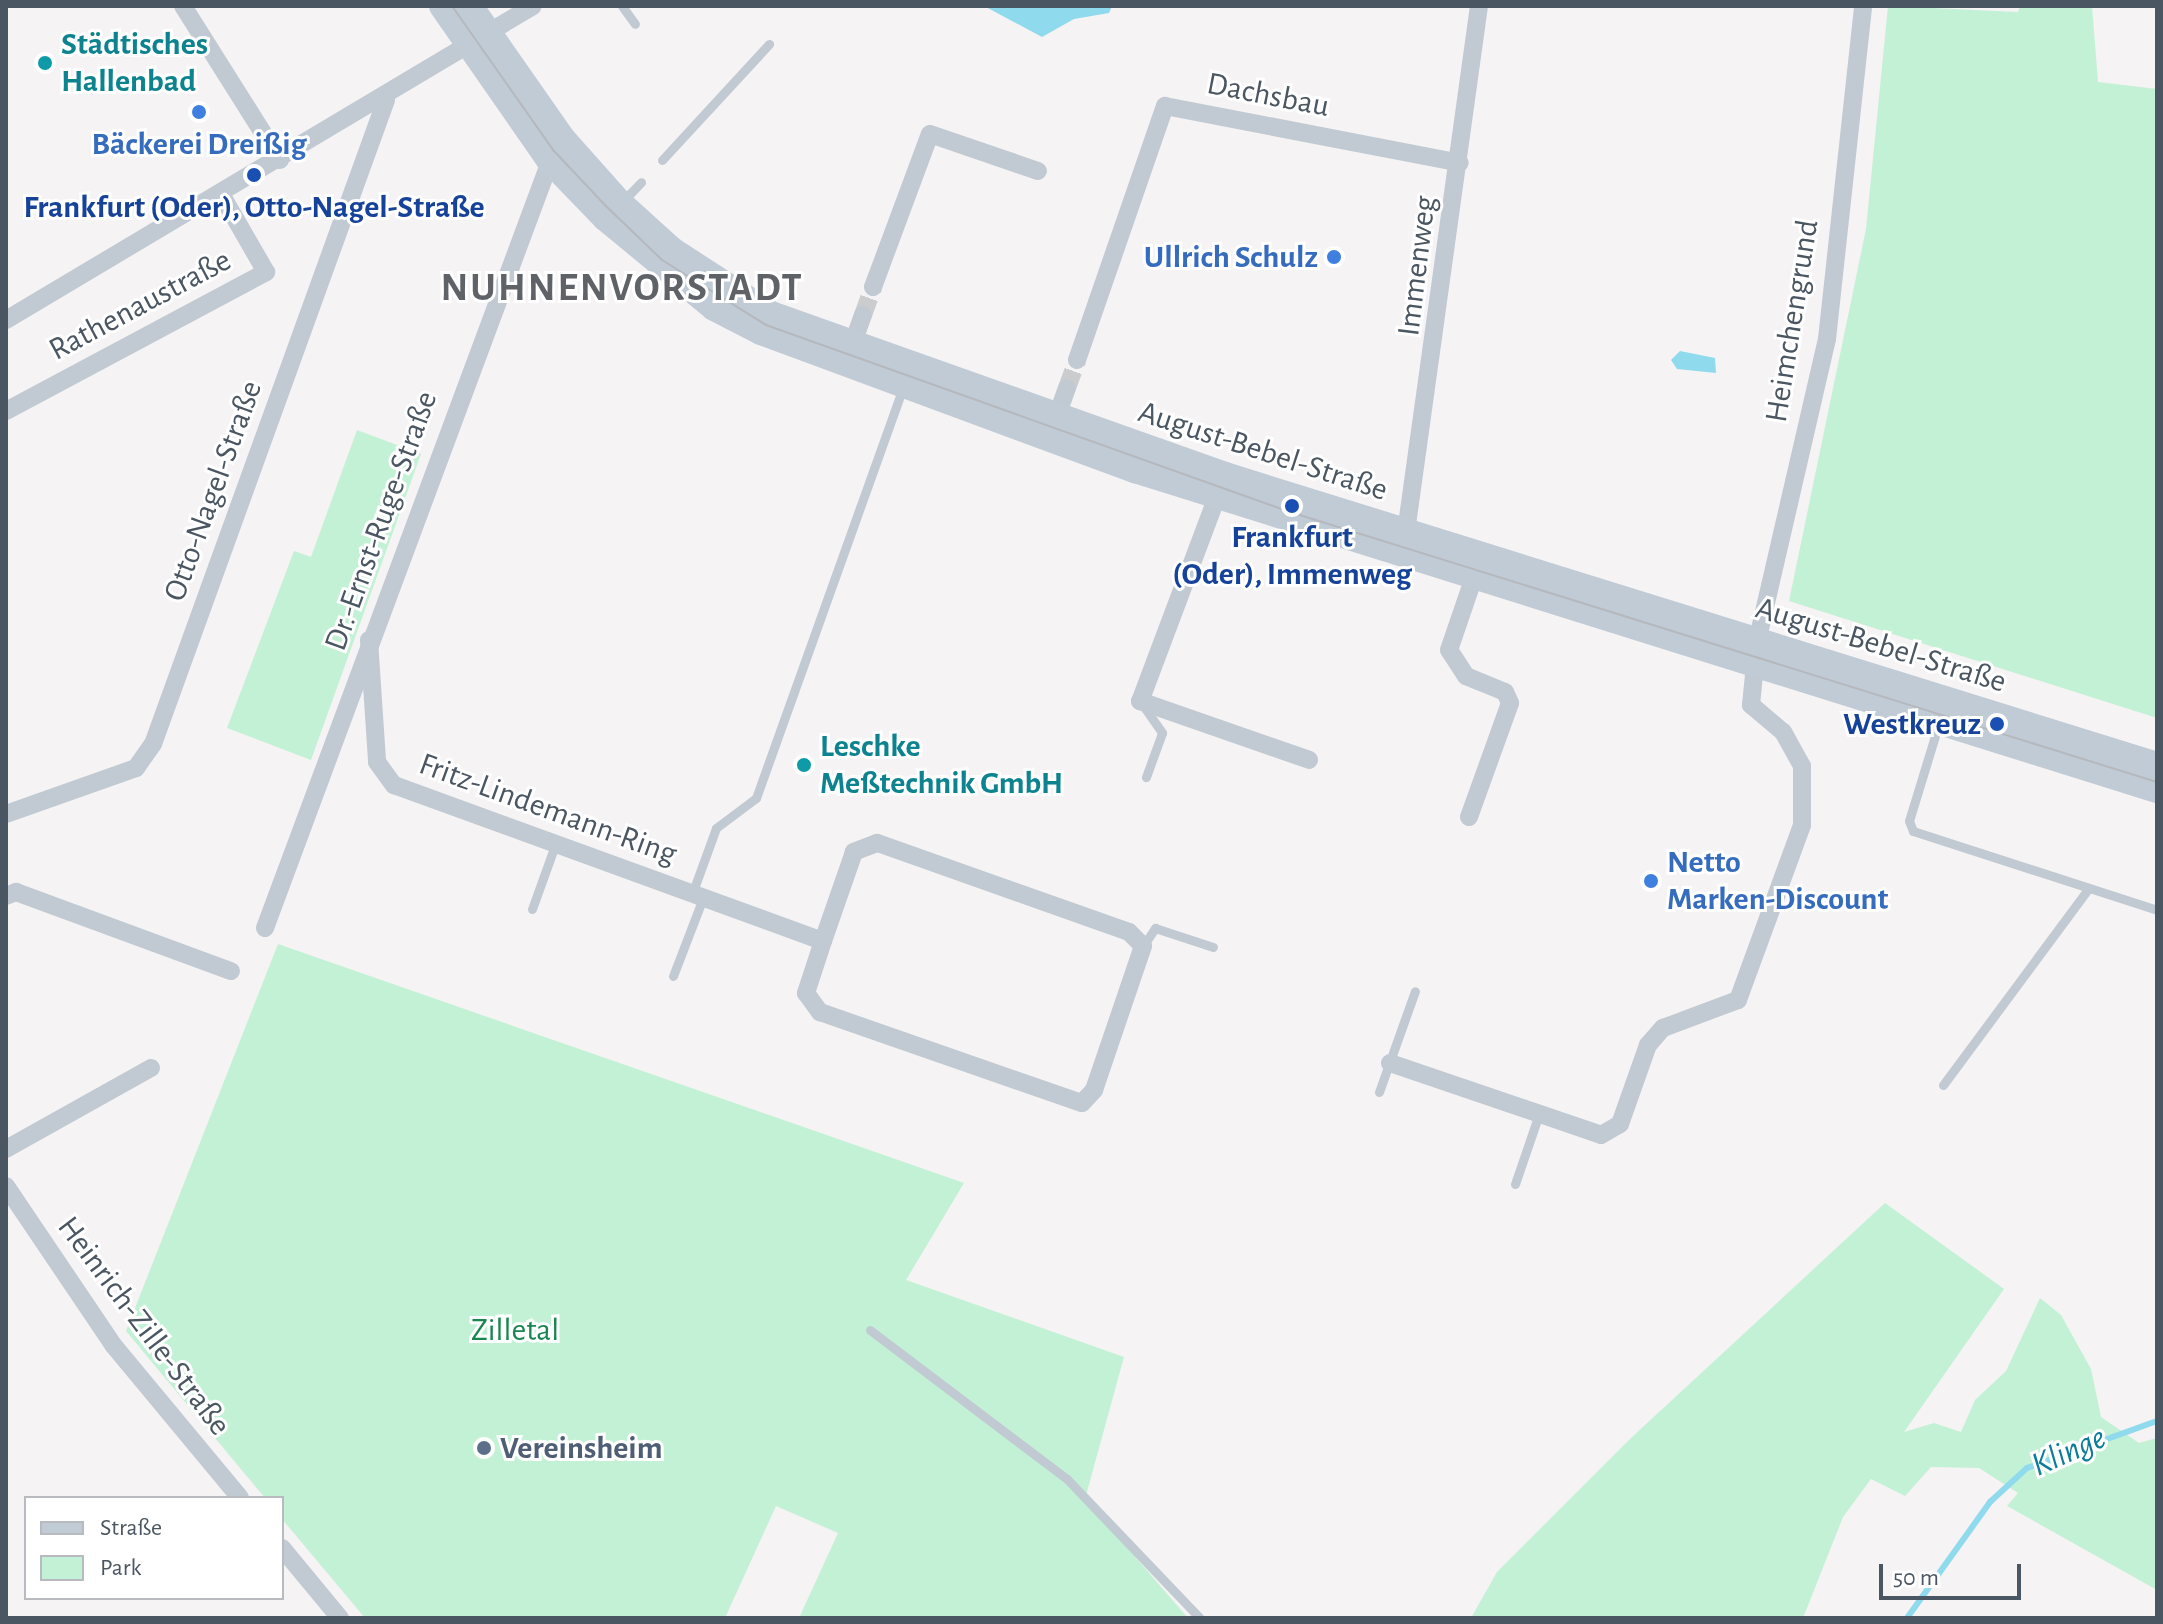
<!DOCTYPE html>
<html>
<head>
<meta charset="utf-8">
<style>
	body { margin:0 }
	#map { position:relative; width:2163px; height:1624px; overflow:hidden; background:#f5f3f3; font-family:"Alegreya Sans",sans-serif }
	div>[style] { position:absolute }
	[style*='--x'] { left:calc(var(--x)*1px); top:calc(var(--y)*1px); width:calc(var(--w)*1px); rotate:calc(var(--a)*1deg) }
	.green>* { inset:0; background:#c3f1d5 }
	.water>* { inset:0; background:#90daee }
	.stream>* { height:6px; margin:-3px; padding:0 3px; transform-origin:3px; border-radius:3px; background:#90daee }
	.street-tunnel>* { height:18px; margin-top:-9px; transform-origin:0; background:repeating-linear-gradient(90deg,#caccce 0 18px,transparent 0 27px) }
	.lane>* { height:9px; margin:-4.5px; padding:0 4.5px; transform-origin:4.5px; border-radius:4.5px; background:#c1cad2 }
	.street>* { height:18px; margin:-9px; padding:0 9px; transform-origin:9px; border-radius:9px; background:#c1cad2 }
	.secondary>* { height:26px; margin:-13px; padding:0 13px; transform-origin:13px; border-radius:13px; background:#c1cbd6 }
	.tram>* { height:2px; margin:-1px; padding:0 1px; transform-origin:1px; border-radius:1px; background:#b5b8bd }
	.dots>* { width:22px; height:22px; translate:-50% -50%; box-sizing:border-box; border:4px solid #fff; border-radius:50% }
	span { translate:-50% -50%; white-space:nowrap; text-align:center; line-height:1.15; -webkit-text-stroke:6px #fff; paint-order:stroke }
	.culture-label { font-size:32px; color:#0d838f; font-weight:700 }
	.left { translate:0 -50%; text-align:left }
	.street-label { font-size:32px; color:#4a5661 }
	.shop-label { font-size:32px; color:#366cbe; font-weight:700 }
	.right { translate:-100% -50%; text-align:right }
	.transit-label { font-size:32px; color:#164399; font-weight:700 }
	.park-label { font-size:32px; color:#17864f }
	.service-label { font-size:32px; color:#4e5e75; font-weight:700 }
	.water-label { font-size:34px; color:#0c7c9b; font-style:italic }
	.district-label { font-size:40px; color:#5f6368; font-weight:700; letter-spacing:2px }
	.frame { position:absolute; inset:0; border:8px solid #4a5661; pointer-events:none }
	.legend { position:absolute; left:24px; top:1496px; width:260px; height:104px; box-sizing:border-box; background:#fff; border:2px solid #b7bbc0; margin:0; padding:10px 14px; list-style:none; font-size:24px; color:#4a5661 }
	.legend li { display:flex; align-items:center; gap:16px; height:40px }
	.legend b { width:40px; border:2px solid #b7bbc0 }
	.scale { position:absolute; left:1879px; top:1564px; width:142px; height:36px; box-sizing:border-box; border:4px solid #4a5661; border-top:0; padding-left:10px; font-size:24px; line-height:28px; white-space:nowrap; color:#4a5661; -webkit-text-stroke:6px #fff; paint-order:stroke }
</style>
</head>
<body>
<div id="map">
	<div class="green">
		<div style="clip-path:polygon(1888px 6px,2018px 12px,2020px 6px,2092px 6px,2098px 82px,2157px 89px,2157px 718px,1789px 601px,1866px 229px)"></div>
		<div style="clip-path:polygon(357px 430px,421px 454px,311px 760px,227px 728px,294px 551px,311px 557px)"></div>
		<div style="clip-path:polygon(278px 944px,964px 1183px,906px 1280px,1124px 1357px,1085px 1499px,1188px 1618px,799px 1618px,838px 1533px,776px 1506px,725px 1618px,365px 1618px,282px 1519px,282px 1498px,265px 1498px,126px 1331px)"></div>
		<div style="clip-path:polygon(1885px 1203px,2004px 1289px,1904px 1432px,1934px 1423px,1961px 1432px,1975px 1400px,2006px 1371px,2040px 1298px,2061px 1315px,2091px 1369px,2101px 1417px,2139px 1443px,2157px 1438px,2157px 1590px,2007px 1506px,2018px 1493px,1979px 1468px,1931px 1467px,1905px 1496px,1871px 1479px,1843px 1517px,1803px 1618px,1471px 1618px,1497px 1572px,1631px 1438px)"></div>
	</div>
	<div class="water">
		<div style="clip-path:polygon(984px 6px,1112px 6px,1109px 13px,1074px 19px,1042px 37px)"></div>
		<div style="clip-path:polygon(1680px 351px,1715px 358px,1716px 373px,1677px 369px,1671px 360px)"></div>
	</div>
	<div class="stream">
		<div style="--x:1907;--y:1618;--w:143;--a:-54.4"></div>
		<div style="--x:1990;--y:1502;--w:50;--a:-42.6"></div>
		<div style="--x:2027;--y:1468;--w:138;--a:-19.9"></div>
	</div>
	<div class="street-tunnel">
		<div style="--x:863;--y:315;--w:30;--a:-70"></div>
		<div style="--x:1067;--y:388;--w:30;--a:-70"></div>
	</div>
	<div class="lane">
		<div style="--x:622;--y:6;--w:22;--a:54"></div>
		<div style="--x:662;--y:160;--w:158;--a:-47.3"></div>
		<div style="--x:621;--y:203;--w:29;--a:-46"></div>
		<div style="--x:1142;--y:704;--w:35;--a:55"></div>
		<div style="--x:1162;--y:733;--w:47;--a:110"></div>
		<div style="--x:1938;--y:726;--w:99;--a:107"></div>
		<div style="--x:1909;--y:821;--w:11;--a:68"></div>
		<div style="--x:1913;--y:831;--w:256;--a:17.9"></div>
		<div style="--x:692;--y:894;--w:70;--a:-70"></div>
		<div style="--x:716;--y:828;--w:50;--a:-36.9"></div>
		<div style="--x:756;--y:798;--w:436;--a:-70.3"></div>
		<div style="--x:532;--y:909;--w:68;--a:-70.2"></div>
		<div style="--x:1143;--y:946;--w:22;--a:-56"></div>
		<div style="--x:1155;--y:928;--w:61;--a:18.1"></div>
		<div style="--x:673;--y:976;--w:84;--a:-69"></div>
		<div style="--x:1943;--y:1085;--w:245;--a:-53.5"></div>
		<div style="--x:1379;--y:1092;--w:107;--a:-70.4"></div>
		<div style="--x:1515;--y:1184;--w:74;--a:-71.1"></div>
		<div style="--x:870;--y:1330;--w:247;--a:37.1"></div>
		<div style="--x:1067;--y:1479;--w:192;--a:46.3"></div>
	</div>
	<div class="street">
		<div style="--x:183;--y:6;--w:182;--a:57.8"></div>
		<div style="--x:873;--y:287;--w:163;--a:-69.6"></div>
		<div style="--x:930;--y:134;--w:114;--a:18.9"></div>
		<div style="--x:6;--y:320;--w:613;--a:-30.79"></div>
		<div style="--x:849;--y:354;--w:41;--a:-70.3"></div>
		<div style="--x:1077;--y:360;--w:269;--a:-70.9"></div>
		<div style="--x:1165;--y:106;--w:300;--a:10.9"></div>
		<div style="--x:6;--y:411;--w:295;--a:-28.1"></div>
		<div style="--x:266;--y:272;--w:90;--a:-120"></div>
		<div style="--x:1053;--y:427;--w:41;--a:-70.3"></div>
		<div style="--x:1221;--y:486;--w:230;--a:110.6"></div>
		<div style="--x:1140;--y:701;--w:179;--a:19.2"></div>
		<div style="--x:1406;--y:532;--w:531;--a:-82.1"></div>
		<div style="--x:369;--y:640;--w:122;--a:86.2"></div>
		<div style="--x:377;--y:762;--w:29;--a:54"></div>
		<div style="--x:394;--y:785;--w:456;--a:20"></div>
		<div style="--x:823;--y:941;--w:55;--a:108.1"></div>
		<div style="--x:806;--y:993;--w:24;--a:54"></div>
		<div style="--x:820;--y:1012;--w:277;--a:19.2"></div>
		<div style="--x:1082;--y:1103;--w:18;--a:-47"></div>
		<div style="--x:1094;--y:1090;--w:152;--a:-71.2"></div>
		<div style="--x:1143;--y:946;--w:20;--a:-135"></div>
		<div style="--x:1129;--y:932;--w:267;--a:-160.5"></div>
		<div style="--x:877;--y:843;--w:25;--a:159"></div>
		<div style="--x:854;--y:852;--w:94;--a:109.2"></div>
		<div style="--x:1757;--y:642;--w:311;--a:-77"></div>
		<div style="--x:1827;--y:339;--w:335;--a:-83.8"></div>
		<div style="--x:6;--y:814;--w:138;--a:-19.5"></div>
		<div style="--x:136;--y:768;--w:29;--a:-55"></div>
		<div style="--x:153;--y:744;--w:685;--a:-70.11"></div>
		<div style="--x:1469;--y:817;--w:121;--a:-70.2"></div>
		<div style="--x:1510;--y:703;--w:12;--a:-114"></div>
		<div style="--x:1505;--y:692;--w:42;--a:-157.7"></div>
		<div style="--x:1466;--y:676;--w:31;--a:-123"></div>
		<div style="--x:1449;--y:650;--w:77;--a:-71.1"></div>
		<div style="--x:6;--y:896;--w:11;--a:-22"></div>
		<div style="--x:16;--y:892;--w:229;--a:20.2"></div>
		<div style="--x:265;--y:928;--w:829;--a:-69.6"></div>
		<div style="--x:1390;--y:1063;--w:223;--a:18.8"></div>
		<div style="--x:1601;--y:1135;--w:22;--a:-30"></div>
		<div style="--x:1620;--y:1124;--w:84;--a:-70.5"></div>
		<div style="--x:1648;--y:1045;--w:23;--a:-49"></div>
		<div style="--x:1663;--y:1028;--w:80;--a:-20.5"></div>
		<div style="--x:1738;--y:1000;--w:186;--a:-69.9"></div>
		<div style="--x:1802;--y:825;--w:59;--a:-90"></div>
		<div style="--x:1802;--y:766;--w:39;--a:-119"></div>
		<div style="--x:1783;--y:732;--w:42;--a:-139.8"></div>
		<div style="--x:1751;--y:705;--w:40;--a:-84.3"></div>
		<div style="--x:6;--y:1149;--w:166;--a:-29.2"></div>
		<div style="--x:6;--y:1186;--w:193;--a:56"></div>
		<div style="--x:114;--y:1346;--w:197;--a:50.3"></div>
		<div style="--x:282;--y:1548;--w:91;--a:50.4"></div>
	</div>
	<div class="secondary">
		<div style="--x:442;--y:6;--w:188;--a:55.2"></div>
		<div style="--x:549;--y:160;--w:81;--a:46"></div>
		<div style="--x:605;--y:218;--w:141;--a:39.5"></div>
		<div style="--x:714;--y:308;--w:53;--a:27.1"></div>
		<div style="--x:761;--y:332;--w:399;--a:20.3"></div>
		<div style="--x:1135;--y:470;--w:1071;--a:17.39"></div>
		<div style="--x:470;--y:6;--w:161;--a:55.1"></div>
		<div style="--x:562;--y:138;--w:87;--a:48.3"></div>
		<div style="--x:620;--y:203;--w:70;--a:42.1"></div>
		<div style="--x:672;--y:250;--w:118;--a:32.9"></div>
		<div style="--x:771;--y:314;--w:482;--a:19.5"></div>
		<div style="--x:1225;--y:475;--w:976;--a:17.28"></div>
	</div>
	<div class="tram">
		<div style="--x:452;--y:6;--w:177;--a:54.9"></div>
		<div style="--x:554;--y:151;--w:77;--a:46.6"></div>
		<div style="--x:607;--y:207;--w:76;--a:43.9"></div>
		<div style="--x:662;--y:260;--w:123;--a:32"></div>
		<div style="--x:766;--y:325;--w:556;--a:19.64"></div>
		<div style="--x:1290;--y:512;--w:908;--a:17.3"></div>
	</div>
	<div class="dots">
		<div style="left:45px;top:63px;background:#0f9aa8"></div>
		<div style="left:199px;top:112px;background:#3f7fe0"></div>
		<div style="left:254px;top:175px;background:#1a4fb4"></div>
		<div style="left:1334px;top:257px;background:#3f7fe0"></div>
		<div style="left:1292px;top:506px;background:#1a4fb4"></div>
		<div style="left:1997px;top:724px;background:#1a4fb4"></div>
		<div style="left:804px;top:765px;background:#0f9aa8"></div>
		<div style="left:1651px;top:881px;background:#3f7fe0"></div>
		<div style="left:484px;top:1448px;background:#5c6f8a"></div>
	</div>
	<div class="culture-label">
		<span class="left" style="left:61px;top:63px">Städtisches<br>Hallenbad</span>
		<span class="left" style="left:820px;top:765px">Leschke<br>Meßtechnik GmbH</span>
	</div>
	<div class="street-label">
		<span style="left:1268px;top:95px;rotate:11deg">Dachsbau</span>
		<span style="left:1417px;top:266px;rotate:-83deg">Immenweg</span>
		<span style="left:140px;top:305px;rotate:-28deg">Rathenaustraße</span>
		<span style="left:1792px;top:321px;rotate:-81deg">Heimchengrund</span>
		<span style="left:1263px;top:451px;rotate:18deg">August-Bebel-Straße</span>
		<span style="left:213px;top:491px;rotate:-70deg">Otto-Nagel-Straße</span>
		<span style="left:381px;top:521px;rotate:-70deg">Dr.-Ernst-Ruge-Straße</span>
		<span style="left:1881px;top:645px;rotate:17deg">August-Bebel-Straße</span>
		<span style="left:548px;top:809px;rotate:20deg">Fritz-Lindemann-Ring</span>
		<span style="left:144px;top:1326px;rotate:53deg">Heinrich-Zille-Straße</span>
	</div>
	<div class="shop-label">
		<span style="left:199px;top:144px">Bäckerei Dreißig</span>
		<span class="right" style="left:1318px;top:257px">Ullrich Schulz</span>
		<span class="left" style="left:1667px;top:881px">Netto<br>Marken-Discount</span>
	</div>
	<div class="transit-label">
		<span style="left:254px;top:207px">Frankfurt (Oder), Otto-Nagel-Straße</span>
		<span style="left:1292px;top:556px">Frankfurt<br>(Oder), Immenweg</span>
		<span class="right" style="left:1981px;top:724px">Westkreuz</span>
	</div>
	<div class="park-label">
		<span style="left:515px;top:1330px">Zilletal</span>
	</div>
	<div class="service-label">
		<span class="left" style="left:500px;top:1448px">Vereinsheim</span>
	</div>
	<div class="water-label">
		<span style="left:2069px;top:1452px;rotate:-24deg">Klinge</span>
	</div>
	<div class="district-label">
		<span style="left:622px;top:288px">NUHNENVORSTADT</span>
	</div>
	<div class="frame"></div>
	<ul class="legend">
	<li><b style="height:10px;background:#c1cbd6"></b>Straße</li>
	<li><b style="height:22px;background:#c3f1d5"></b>Park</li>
	</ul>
	<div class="scale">50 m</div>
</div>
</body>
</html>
